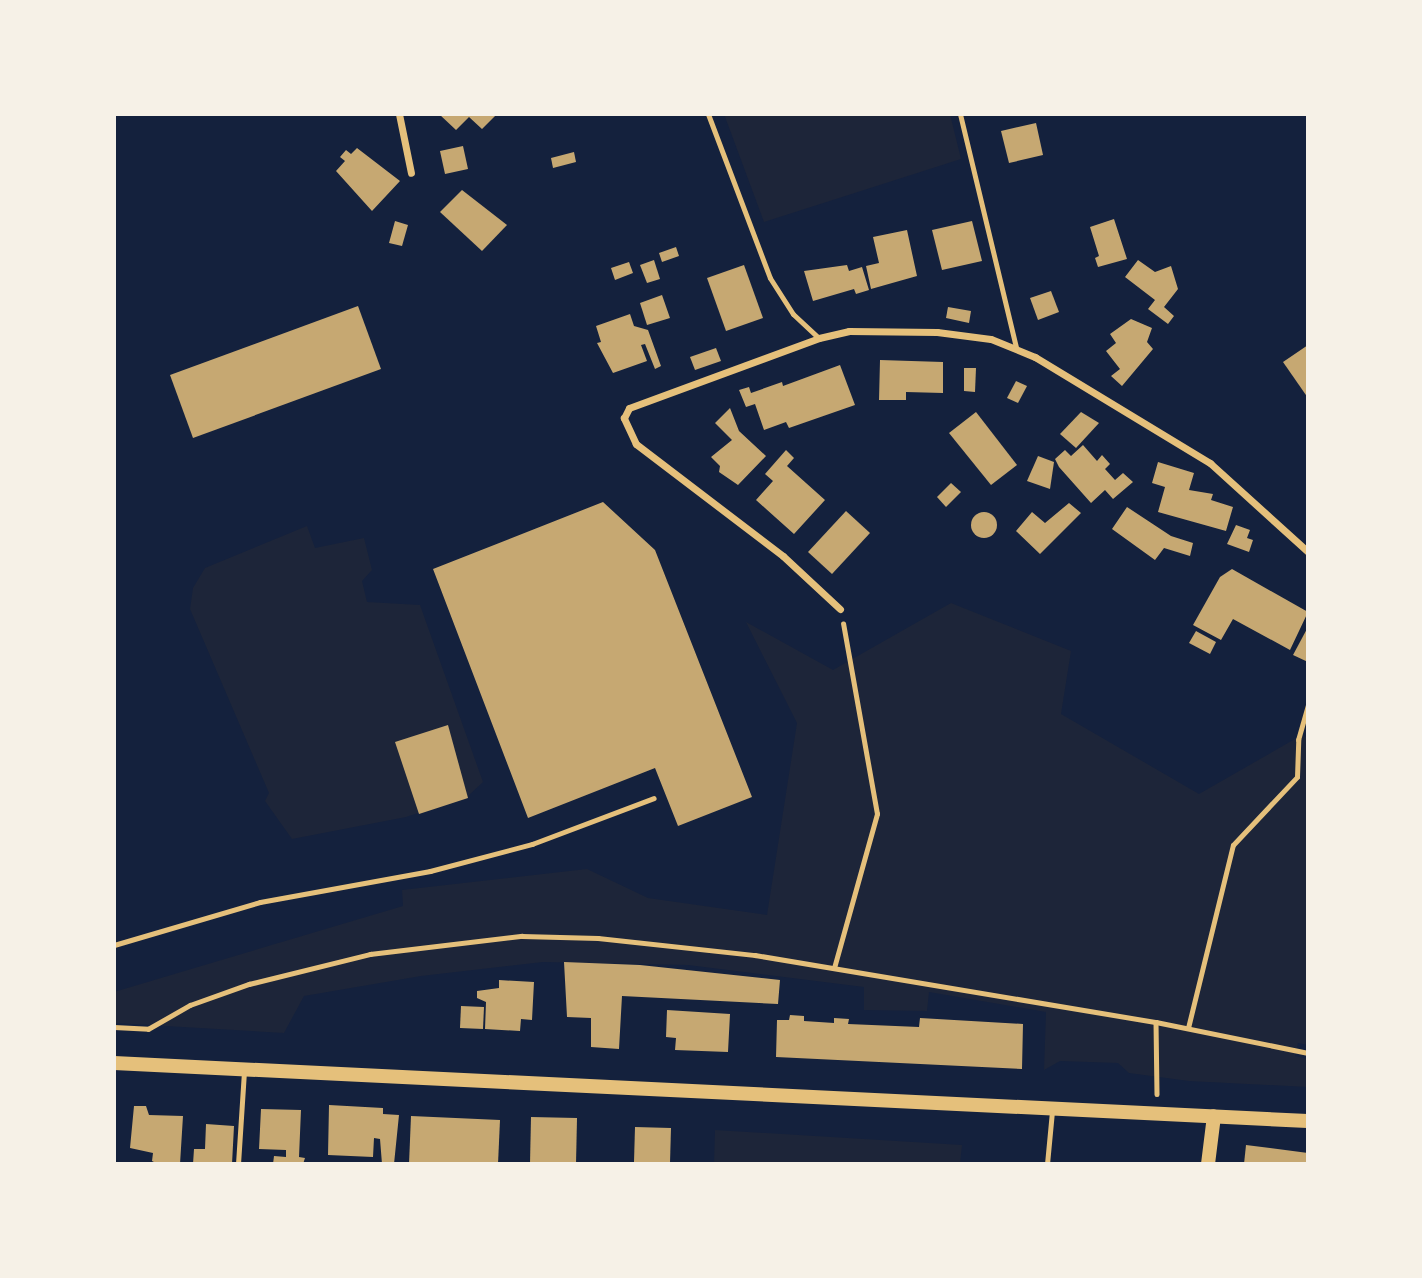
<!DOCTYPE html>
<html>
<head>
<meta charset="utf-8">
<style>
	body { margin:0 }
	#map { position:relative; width:1422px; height:1278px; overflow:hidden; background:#14213d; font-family:"Alegreya Sans",sans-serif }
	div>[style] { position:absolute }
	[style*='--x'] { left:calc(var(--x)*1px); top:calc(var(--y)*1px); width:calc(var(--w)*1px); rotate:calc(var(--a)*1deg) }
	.green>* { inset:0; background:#1d2539 }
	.building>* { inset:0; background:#c6a872 }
	.round { border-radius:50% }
	.path>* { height:4.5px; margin:-2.25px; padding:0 2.25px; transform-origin:2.25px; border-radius:2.25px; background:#e5c07b }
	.service>* { height:5px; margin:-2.5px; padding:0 2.5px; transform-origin:2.5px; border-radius:2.5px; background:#e5c07b }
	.minor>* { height:7px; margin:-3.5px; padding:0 3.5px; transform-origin:3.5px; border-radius:3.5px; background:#e5c07b }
	.secondary>* { height:14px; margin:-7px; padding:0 7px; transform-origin:7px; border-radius:7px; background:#e5c07b }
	span { translate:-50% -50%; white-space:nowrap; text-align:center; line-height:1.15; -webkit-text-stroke:5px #f6f1e7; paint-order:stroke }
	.frame { position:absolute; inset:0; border:116px solid #f6f1e7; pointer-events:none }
</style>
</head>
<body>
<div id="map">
	<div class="green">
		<div style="clip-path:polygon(724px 114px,950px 114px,961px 159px,764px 222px)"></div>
		<div style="clip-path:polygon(307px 526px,315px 548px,364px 538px,372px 570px,362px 581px,367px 602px,420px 605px,483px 782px,467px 797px,406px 817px,292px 839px,265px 801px,269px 793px,190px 609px,193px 588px,205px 568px)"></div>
		<div style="clip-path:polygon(951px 603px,1071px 651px,1061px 714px,1199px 794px,1302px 735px,1308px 738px,1308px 1045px,1298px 1043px,1295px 1056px,1308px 1059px,1308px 1087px,1189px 1081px,1129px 1073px,1118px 1063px,1060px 1061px,1044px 1070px,1046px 1012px,929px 992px,927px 1011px,864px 1010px,864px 987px,688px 965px,543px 962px,421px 976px,304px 996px,284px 1033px,114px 1023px,114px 992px,403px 906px,402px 890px,587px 869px,648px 898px,767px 915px,797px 723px,746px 622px,833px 670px)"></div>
		<div style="clip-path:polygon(715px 1130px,962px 1145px,960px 1164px,714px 1164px)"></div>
	</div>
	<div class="building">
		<div style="clip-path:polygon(439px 114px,497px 114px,482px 129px,469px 117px,456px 130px)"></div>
		<div style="clip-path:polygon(1036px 123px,1043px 155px,1009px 163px,1001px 131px)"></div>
		<div style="clip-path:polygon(463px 146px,468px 169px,445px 174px,440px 151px)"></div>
		<div style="clip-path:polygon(357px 148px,400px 181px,372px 211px,336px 171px,345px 161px,340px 157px,346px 150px,351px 154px)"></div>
		<div style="clip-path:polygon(574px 152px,576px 162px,553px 168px,551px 158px)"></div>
		<div style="clip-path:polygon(462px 190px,507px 225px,482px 251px,440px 212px)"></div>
		<div style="clip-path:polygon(1114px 219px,1127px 259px,1098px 267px,1095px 258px,1099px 256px,1090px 227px)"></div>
		<div style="clip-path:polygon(395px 221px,408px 225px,402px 246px,389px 243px)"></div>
		<div style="clip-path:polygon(972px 221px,982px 261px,942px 270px,932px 230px)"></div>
		<div style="clip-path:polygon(907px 230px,917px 276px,871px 289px,866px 266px,879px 263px,873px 237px)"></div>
		<div style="clip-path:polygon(676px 247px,679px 256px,662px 262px,659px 253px)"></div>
		<div style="clip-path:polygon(654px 260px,660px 279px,647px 283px,640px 265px)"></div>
		<div style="clip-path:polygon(1138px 260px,1155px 272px,1171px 266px,1178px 289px,1164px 307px,1174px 316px,1168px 324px,1148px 309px,1155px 300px,1125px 277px)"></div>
		<div style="clip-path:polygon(629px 262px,633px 273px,615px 280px,611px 268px)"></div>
		<div style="clip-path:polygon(744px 265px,763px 318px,726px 331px,707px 278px)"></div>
		<div style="clip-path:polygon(847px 265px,849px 271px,862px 267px,869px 290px,856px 294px,854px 289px,813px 301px,804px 271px)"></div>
		<div style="clip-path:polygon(1051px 291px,1059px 312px,1038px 320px,1030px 298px)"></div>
		<div style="clip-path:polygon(662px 295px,670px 318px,647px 325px,640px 303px)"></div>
		<div style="clip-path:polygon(358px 306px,381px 369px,193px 438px,170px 375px)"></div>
		<div style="clip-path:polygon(948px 307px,971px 311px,969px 323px,946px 318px)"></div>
		<div style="clip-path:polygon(630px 314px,634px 326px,648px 330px,661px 366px,655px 369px,645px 344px,641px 345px,647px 361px,613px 373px,597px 343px,601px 342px,596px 326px)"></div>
		<div style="clip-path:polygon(1131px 319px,1152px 328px,1147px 342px,1153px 349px,1122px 386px,1111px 376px,1120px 369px,1106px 351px,1116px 343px,1110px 334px)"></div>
		<div style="clip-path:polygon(1308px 345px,1308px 398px,1283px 362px)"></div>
		<div style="clip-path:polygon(716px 348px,721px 361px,695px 370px,690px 357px)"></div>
		<div style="clip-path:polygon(880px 360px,943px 362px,943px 393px,906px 392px,906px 400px,879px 400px)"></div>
		<div style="clip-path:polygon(840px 365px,855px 405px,789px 428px,786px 422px,764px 430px,755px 404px,746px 407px,739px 390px,749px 387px,751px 393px,782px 382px,783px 386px)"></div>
		<div style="clip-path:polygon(964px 368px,976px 368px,975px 392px,964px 391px)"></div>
		<div style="clip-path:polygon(1016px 381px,1027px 386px,1018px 403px,1007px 398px)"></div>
		<div style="clip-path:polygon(730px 408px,739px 431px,766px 456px,738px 485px,719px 472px,720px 466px,711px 457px,732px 440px,715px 423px)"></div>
		<div style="clip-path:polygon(976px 412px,1017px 465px,991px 485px,949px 433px)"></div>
		<div style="clip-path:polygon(1081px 412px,1099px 423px,1076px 448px,1060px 434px)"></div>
		<div style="clip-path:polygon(1083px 445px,1097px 461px,1102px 455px,1110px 464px,1105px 469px,1115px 480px,1123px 473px,1133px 482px,1113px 499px,1105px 490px,1091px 503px,1059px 467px,1055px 459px,1065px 450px,1071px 456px)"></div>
		<div style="clip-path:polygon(786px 450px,794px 458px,787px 466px,825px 500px,794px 534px,756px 500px,773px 481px,765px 474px)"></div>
		<div style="clip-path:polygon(1038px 456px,1054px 462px,1050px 489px,1027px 481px)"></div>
		<div style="clip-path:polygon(1158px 462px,1194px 473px,1189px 490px,1213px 494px,1211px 500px,1233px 507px,1226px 531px,1158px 512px,1165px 487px,1152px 483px)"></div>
		<div style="clip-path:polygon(951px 483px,961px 492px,946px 507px,937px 497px)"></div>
		<div style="clip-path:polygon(603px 502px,655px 550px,752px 797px,678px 826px,655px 768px,528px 818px,433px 569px)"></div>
		<div style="clip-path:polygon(1069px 503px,1081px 513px,1040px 554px,1016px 531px,1032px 512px,1045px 523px)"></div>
		<div style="clip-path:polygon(1127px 507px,1171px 536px,1193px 543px,1190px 556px,1164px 548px,1155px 560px,1112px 529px)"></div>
		<div style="clip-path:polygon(846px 511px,870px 533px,832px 574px,808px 552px)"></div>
		<div class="round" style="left:971px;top:512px;width:26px;height:26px"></div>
		<div style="clip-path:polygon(1236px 525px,1250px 530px,1247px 538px,1253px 540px,1249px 552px,1227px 544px)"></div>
		<div style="clip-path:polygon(1232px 569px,1308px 612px,1290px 650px,1233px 619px,1221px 640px,1193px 625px,1220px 577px)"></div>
		<div style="clip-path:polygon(1308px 627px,1308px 662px,1293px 655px)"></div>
		<div style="clip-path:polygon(1196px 631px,1216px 642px,1210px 654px,1189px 643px)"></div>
		<div style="clip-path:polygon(448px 725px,468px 798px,419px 814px,395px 742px)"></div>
		<div style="clip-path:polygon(564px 962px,640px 965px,780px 980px,778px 1004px,622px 996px,619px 1049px,591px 1047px,591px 1018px,567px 1017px)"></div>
		<div style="clip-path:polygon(499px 980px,534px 982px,532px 1020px,521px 1019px,520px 1031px,485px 1029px,486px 1002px,477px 998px,477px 991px,499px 988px)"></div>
		<div style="clip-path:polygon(461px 1006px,484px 1007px,483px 1029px,460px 1028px)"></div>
		<div style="clip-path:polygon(667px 1010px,730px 1014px,728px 1052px,675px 1050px,676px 1038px,666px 1037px)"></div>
		<div style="clip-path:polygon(790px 1015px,804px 1016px,804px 1021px,834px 1023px,834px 1018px,849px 1019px,848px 1024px,919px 1027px,920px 1018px,1023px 1024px,1022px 1069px,776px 1057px,777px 1020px,789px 1020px)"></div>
		<div style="clip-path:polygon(329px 1105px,383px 1108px,383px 1114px,399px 1115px,394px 1164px,382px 1164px,380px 1139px,374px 1138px,373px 1157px,328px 1155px)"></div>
		<div style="clip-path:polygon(134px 1106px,146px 1106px,149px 1115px,183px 1116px,180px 1164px,158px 1164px,152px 1161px,153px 1153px,130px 1148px)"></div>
		<div style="clip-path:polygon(261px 1109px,301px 1110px,299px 1157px,305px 1158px,303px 1164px,273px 1164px,274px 1156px,286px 1157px,286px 1150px,259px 1149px)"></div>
		<div style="clip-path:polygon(411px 1116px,500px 1120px,498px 1164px,409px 1164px)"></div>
		<div style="clip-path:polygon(531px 1117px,577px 1118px,576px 1164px,530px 1164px)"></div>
		<div style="clip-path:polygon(206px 1124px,234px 1126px,232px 1164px,193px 1164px,194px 1149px,205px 1149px)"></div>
		<div style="clip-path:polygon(635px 1127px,671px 1128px,670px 1163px,634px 1162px)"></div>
		<div style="clip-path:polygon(1246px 1145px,1308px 1153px,1308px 1164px,1244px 1164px)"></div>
	</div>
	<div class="path">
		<div style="--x:834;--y:968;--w:160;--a:-74.4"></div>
		<div style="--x:877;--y:814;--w:193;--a:-100.1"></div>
		<div style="--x:1156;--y:1022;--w:72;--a:89.2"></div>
		<div style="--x:114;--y:1027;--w:34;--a:3"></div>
		<div style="--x:148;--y:1029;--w:48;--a:-29.7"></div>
		<div style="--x:190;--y:1005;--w:63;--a:-19.6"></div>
		<div style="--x:249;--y:984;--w:125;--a:-13.9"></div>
		<div style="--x:370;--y:954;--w:153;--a:-6.8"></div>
		<div style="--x:522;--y:936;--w:76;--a:1.5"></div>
		<div style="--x:598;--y:938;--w:158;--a:6.2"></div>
		<div style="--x:755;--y:955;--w:407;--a:9.5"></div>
		<div style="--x:1156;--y:1022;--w:155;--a:11.5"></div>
		<div style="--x:1188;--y:1028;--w:188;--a:-76.2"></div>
		<div style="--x:1233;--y:845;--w:93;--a:-46.7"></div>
		<div style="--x:1297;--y:777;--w:37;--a:-88"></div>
		<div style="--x:1298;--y:740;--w:36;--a:-74"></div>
	</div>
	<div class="service">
		<div style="--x:708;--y:114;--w:175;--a:69.3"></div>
		<div style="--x:770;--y:278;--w:43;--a:57.4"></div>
		<div style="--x:793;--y:314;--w:35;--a:43"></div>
		<div style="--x:960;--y:114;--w:240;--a:76.5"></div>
		<div style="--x:114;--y:945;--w:152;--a:-16.4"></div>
		<div style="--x:260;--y:902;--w:173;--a:-10.3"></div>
		<div style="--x:430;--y:871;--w:106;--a:-14.8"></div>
		<div style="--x:532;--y:844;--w:130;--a:-20.7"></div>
		<div style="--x:238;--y:1164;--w:94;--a:-86.3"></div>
		<div style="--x:1047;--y:1164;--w:53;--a:-84.6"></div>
	</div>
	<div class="minor">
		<div style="--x:399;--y:114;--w:60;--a:78.5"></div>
		<div style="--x:840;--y:609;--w:78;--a:-137.1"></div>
		<div style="--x:783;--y:556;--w:185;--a:-142.7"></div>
		<div style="--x:636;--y:444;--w:29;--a:-115"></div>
		<div style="--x:624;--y:418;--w:11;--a:-63"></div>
		<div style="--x:629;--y:408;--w:202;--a:-20.2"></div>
		<div style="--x:819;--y:338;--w:31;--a:-13"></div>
		<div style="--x:849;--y:331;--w:88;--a:0.7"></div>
		<div style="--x:937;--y:332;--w:54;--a:7.4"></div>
		<div style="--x:991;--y:339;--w:48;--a:22.2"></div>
		<div style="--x:1035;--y:357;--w:205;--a:31.2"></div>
		<div style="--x:1210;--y:463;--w:132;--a:42.2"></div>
	</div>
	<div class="secondary">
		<div style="--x:114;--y:1063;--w:1195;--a:2.78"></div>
		<div style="--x:1208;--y:1164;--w:48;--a:-82.9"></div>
	</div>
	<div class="frame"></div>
</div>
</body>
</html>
